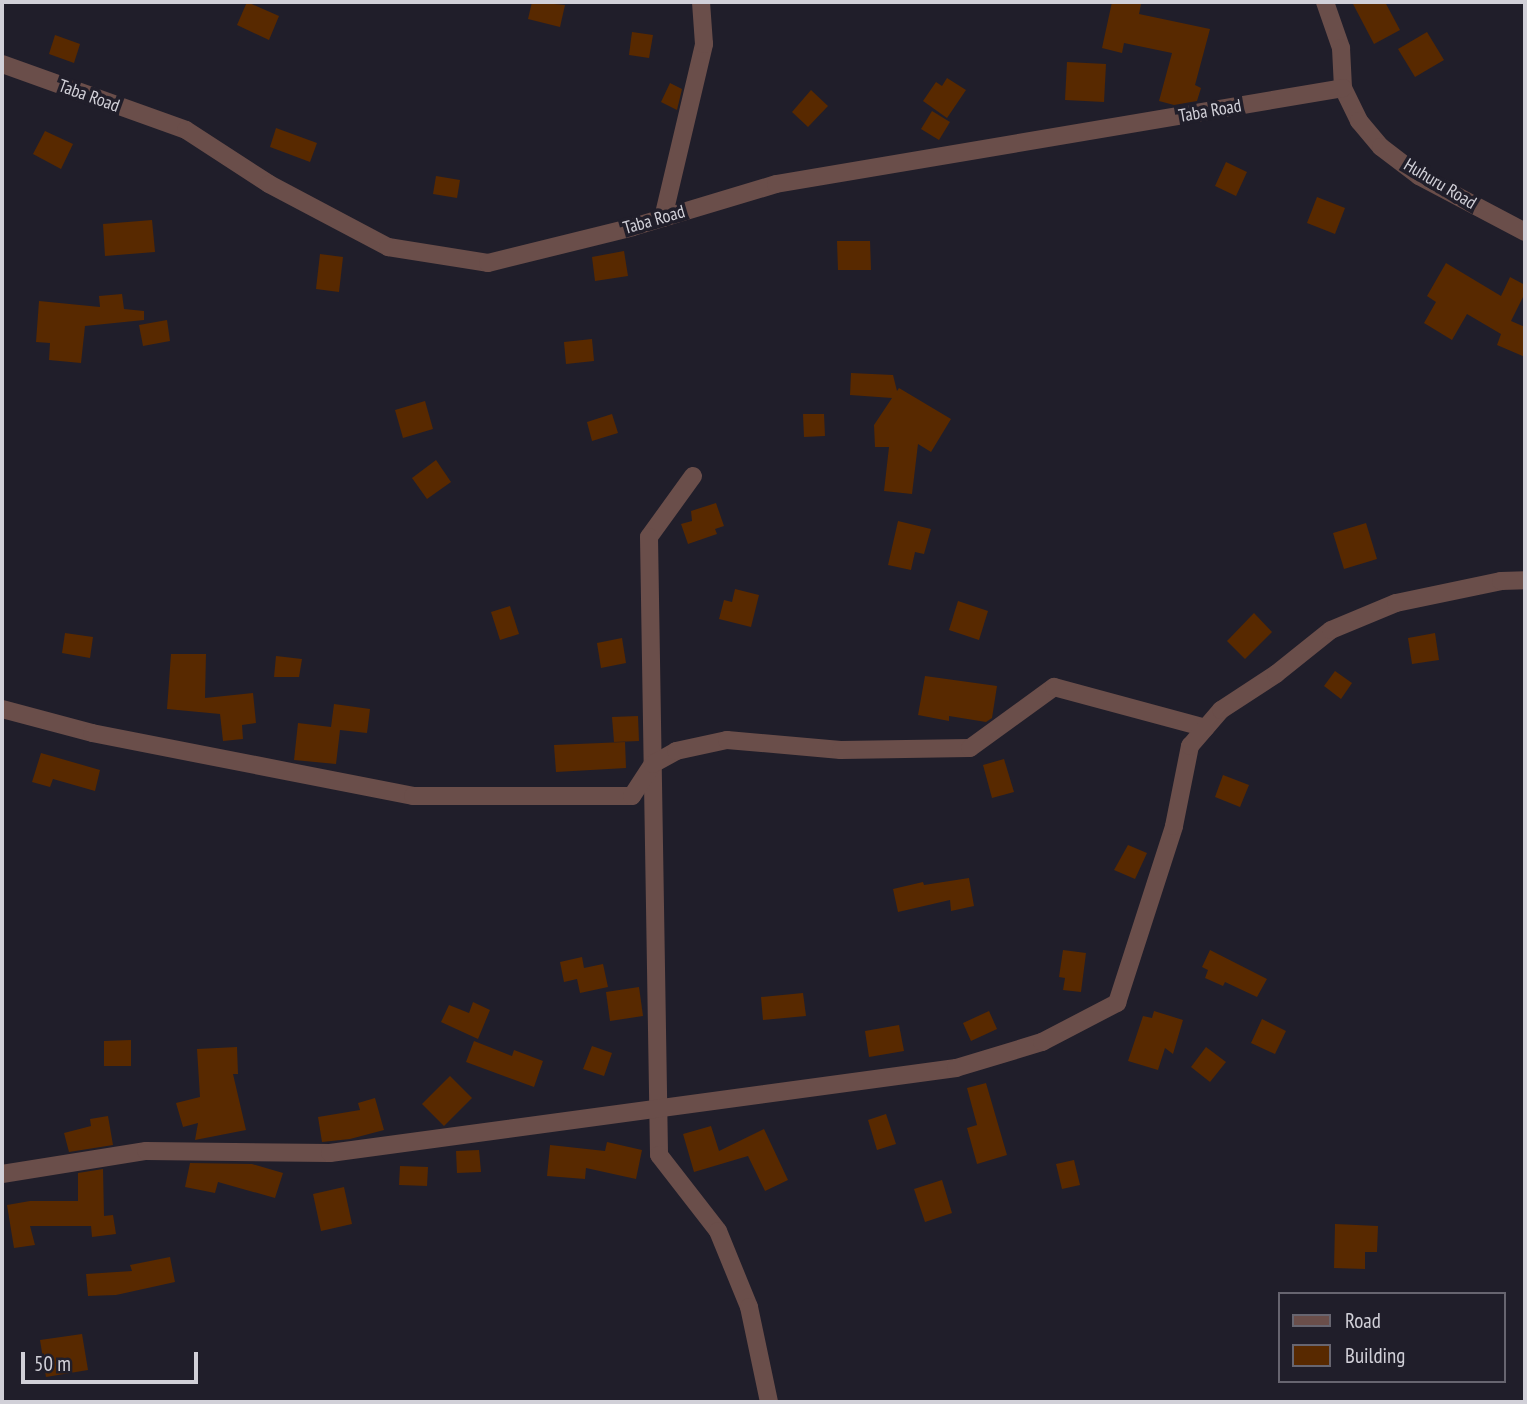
<!DOCTYPE html>
<html>
<head>
<meta charset="utf-8">
<style>
	body { margin:0 }
	#map { position:relative; width:1527px; height:1404px; overflow:hidden; background:#201e2a; font-family:"PT Sans Narrow",sans-serif }
	div>[style] { position:absolute }
	[style*='--x'] { left:calc(var(--x)*1px); top:calc(var(--y)*1px); width:calc(var(--w)*1px); rotate:calc(var(--a)*1deg) }
	.building>* { inset:0; background:#582900 }
	.minor>* { height:18px; margin:-9px; padding:0 9px; transform-origin:9px; border-radius:9px; background:#6a4e4a }
	span { translate:-50% -50%; white-space:nowrap; text-align:center; line-height:1.15; -webkit-text-stroke:7px #201e2a; paint-order:stroke }
	.street-label { font-size:18px; color:#d1d0d8 }
	.frame { position:absolute; inset:0; border:4px solid #d1d0d8; pointer-events:none }
	.legend { position:absolute; left:1278px; top:1292px; width:228px; height:91px; box-sizing:border-box; background:#201e2a; border:2px solid #676570; margin:0; padding:9px 12px; list-style:none; font-size:21px; color:#d1d0d8 }
	.legend li { display:flex; align-items:center; gap:14px; height:35px }
	.legend b { width:35px; border:2px solid #676570 }
	.scale { position:absolute; left:21px; top:1352px; width:177px; height:32px; box-sizing:border-box; border:4px solid #d1d0d8; border-top:0; padding-left:9px; font-size:21px; line-height:24px; white-space:nowrap; color:#d1d0d8; -webkit-text-stroke:5px #201e2a; paint-order:stroke }
</style>
</head>
<body>
<div id="map">
	<div class="building">
		<div style="clip-path:polygon(247px 2px,279px 16px,269px 40px,237px 25px)"></div>
		<div style="clip-path:polygon(532px 2px,565px 5px,560px 27px,528px 19px)"></div>
		<div style="clip-path:polygon(1112px 2px,1141px 4px,1139px 14px,1210px 29px,1195px 85px,1201px 88px,1197px 101px,1174px 105px,1159px 101px,1172px 53px,1124px 43px,1122px 53px,1102px 48px)"></div>
		<div style="clip-path:polygon(1352px 2px,1385px 2px,1400px 30px,1374px 44px)"></div>
		<div style="clip-path:polygon(632px 32px,653px 35px,649px 58px,629px 55px)"></div>
		<div style="clip-path:polygon(1427px 32px,1444px 60px,1415px 77px,1398px 49px)"></div>
		<div style="clip-path:polygon(55px 35px,80px 44px,74px 63px,49px 54px)"></div>
		<div style="clip-path:polygon(1067px 62px,1106px 64px,1104px 102px,1065px 100px)"></div>
		<div style="clip-path:polygon(947px 78px,966px 90px,947px 118px,923px 101px,936px 82px,942px 86px)"></div>
		<div style="clip-path:polygon(670px 83px,682px 89px,677px 110px,661px 102px)"></div>
		<div style="clip-path:polygon(811px 90px,828px 106px,808px 127px,792px 112px)"></div>
		<div style="clip-path:polygon(932px 111px,950px 122px,939px 140px,921px 129px)"></div>
		<div style="clip-path:polygon(276px 128px,317px 143px,310px 162px,270px 147px)"></div>
		<div style="clip-path:polygon(45px 131px,73px 144px,61px 169px,33px 154px)"></div>
		<div style="clip-path:polygon(1226px 162px,1247px 172px,1236px 196px,1215px 186px)"></div>
		<div style="clip-path:polygon(436px 176px,460px 180px,457px 198px,433px 194px)"></div>
		<div style="clip-path:polygon(1317px 197px,1345px 208px,1335px 234px,1307px 223px)"></div>
		<div style="clip-path:polygon(152px 220px,155px 252px,105px 256px,103px 224px)"></div>
		<div style="clip-path:polygon(837px 241px,870px 241px,871px 270px,838px 270px)"></div>
		<div style="clip-path:polygon(624px 251px,628px 276px,595px 281px,592px 257px)"></div>
		<div style="clip-path:polygon(320px 254px,343px 257px,339px 292px,316px 289px)"></div>
		<div style="clip-path:polygon(1446px 263px,1501px 296px,1510px 277px,1525px 285px,1525px 293px,1511px 321px,1525px 327px,1525px 357px,1497px 345px,1501px 334px,1467px 314px,1452px 340px,1424px 323px,1436px 302px,1427px 296px)"></div>
		<div style="clip-path:polygon(122px 294px,124px 309px,144px 311px,144px 320px,85px 326px,81px 363px,49px 360px,50px 343px,36px 342px,39px 301px,100px 307px,99px 296px)"></div>
		<div style="clip-path:polygon(167px 320px,170px 341px,143px 346px,139px 325px)"></div>
		<div style="clip-path:polygon(592px 339px,594px 361px,566px 364px,564px 342px)"></div>
		<div style="clip-path:polygon(851px 373px,893px 375px,897px 391px,899px 388px,951px 419px,931px 452px,918px 444px,912px 494px,884px 491px,889px 447px,875px 447px,874px 425px,892px 398px,850px 395px)"></div>
		<div style="clip-path:polygon(425px 401px,433px 429px,403px 438px,395px 410px)"></div>
		<div style="clip-path:polygon(612px 414px,618px 433px,592px 441px,587px 422px)"></div>
		<div style="clip-path:polygon(803px 414px,824px 414px,825px 436px,804px 437px)"></div>
		<div style="clip-path:polygon(436px 460px,451px 482px,427px 499px,412px 478px)"></div>
		<div style="clip-path:polygon(716px 503px,724px 526px,715px 529px,717px 534px,688px 544px,681px 524px,692px 521px,691px 511px)"></div>
		<div style="clip-path:polygon(898px 521px,931px 529px,924px 554px,915px 552px,911px 570px,888px 565px)"></div>
		<div style="clip-path:polygon(1366px 523px,1377px 559px,1344px 569px,1333px 533px)"></div>
		<div style="clip-path:polygon(735px 589px,759px 595px,751px 627px,719px 619px,724px 600px,732px 602px)"></div>
		<div style="clip-path:polygon(958px 601px,988px 611px,979px 640px,949px 630px)"></div>
		<div style="clip-path:polygon(510px 606px,519px 634px,500px 640px,491px 612px)"></div>
		<div style="clip-path:polygon(1254px 613px,1272px 632px,1245px 659px,1227px 641px)"></div>
		<div style="clip-path:polygon(65px 633px,93px 637px,90px 658px,62px 653px)"></div>
		<div style="clip-path:polygon(1435px 633px,1439px 660px,1412px 664px,1408px 638px)"></div>
		<div style="clip-path:polygon(622px 638px,626px 663px,601px 668px,597px 643px)"></div>
		<div style="clip-path:polygon(171px 654px,206px 654px,205px 698px,253px 693px,256px 723px,242px 725px,243px 739px,223px 741px,220px 714px,167px 709px)"></div>
		<div style="clip-path:polygon(276px 656px,302px 659px,299px 677px,274px 677px)"></div>
		<div style="clip-path:polygon(1335px 671px,1352px 683px,1341px 699px,1324px 686px)"></div>
		<div style="clip-path:polygon(925px 676px,997px 686px,992px 718px,986px 722px,949px 716px,949px 721px,918px 715px)"></div>
		<div style="clip-path:polygon(334px 704px,370px 709px,367px 733px,340px 730px,336px 764px,294px 760px,298px 723px,331px 727px)"></div>
		<div style="clip-path:polygon(638px 716px,639px 741px,614px 742px,612px 717px)"></div>
		<div style="clip-path:polygon(625px 742px,626px 768px,556px 772px,554px 745px)"></div>
		<div style="clip-path:polygon(41px 753px,100px 770px,95px 791px,53px 779px,50px 787px,32px 782px)"></div>
		<div style="clip-path:polygon(1004px 759px,1014px 792px,992px 798px,983px 765px)"></div>
		<div style="clip-path:polygon(1223px 775px,1249px 785px,1240px 807px,1215px 797px)"></div>
		<div style="clip-path:polygon(1128px 845px,1147px 853px,1135px 879px,1114px 870px)"></div>
		<div style="clip-path:polygon(969px 878px,974px 906px,951px 911px,950px 900px,898px 912px,893px 889px,923px 882px,924px 885px)"></div>
		<div style="clip-path:polygon(1063px 950px,1086px 953px,1081px 992px,1063px 990px,1065px 978px,1059px 977px)"></div>
		<div style="clip-path:polygon(1210px 950px,1267px 979px,1257px 997px,1225px 982px,1223px 986px,1205px 978px,1208px 970px,1202px 967px)"></div>
		<div style="clip-path:polygon(582px 957px,584px 968px,603px 964px,608px 987px,580px 993px,577px 979px,564px 982px,560px 962px)"></div>
		<div style="clip-path:polygon(639px 987px,643px 1016px,610px 1021px,606px 992px)"></div>
		<div style="clip-path:polygon(803px 993px,806px 1016px,763px 1020px,761px 997px)"></div>
		<div style="clip-path:polygon(473px 1002px,490px 1010px,478px 1039px,441px 1022px,449px 1005px,469px 1013px)"></div>
		<div style="clip-path:polygon(989px 1011px,997px 1029px,971px 1041px,963px 1023px)"></div>
		<div style="clip-path:polygon(1154px 1011px,1183px 1020px,1173px 1054px,1165px 1048px,1158px 1070px,1128px 1061px,1143px 1016px,1152px 1018px)"></div>
		<div style="clip-path:polygon(1262px 1019px,1286px 1031px,1275px 1054px,1251px 1043px)"></div>
		<div style="clip-path:polygon(899px 1025px,904px 1051px,869px 1057px,865px 1031px)"></div>
		<div style="clip-path:polygon(131px 1040px,131px 1066px,104px 1066px,104px 1041px)"></div>
		<div style="clip-path:polygon(474px 1041px,512px 1056px,514px 1050px,543px 1061px,534px 1087px,466px 1062px)"></div>
		<div style="clip-path:polygon(592px 1046px,612px 1053px,604px 1076px,583px 1069px)"></div>
		<div style="clip-path:polygon(237px 1047px,238px 1074px,233px 1074px,246px 1130px,195px 1140px,198px 1123px,183px 1127px,176px 1103px,200px 1097px,197px 1049px)"></div>
		<div style="clip-path:polygon(1206px 1047px,1226px 1062px,1210px 1082px,1191px 1067px)"></div>
		<div style="clip-path:polygon(450px 1076px,472px 1098px,444px 1126px,422px 1104px)"></div>
		<div style="clip-path:polygon(986px 1083px,1007px 1155px,977px 1164px,967px 1128px,977px 1125px,967px 1088px)"></div>
		<div style="clip-path:polygon(375px 1098px,384px 1130px,350px 1139px,322px 1142px,318px 1117px,360px 1110px,358px 1103px)"></div>
		<div style="clip-path:polygon(886px 1114px,896px 1144px,877px 1150px,868px 1120px)"></div>
		<div style="clip-path:polygon(108px 1116px,113px 1145px,69px 1152px,64px 1133px,91px 1126px,90px 1119px)"></div>
		<div style="clip-path:polygon(711px 1126px,719px 1151px,764px 1129px,788px 1180px,765px 1191px,748px 1156px,694px 1172px,683px 1134px)"></div>
		<div style="clip-path:polygon(607px 1142px,642px 1150px,636px 1179px,586px 1168px,585px 1179px,547px 1176px,550px 1145px,605px 1151px)"></div>
		<div style="clip-path:polygon(479px 1150px,481px 1172px,457px 1173px,456px 1151px)"></div>
		<div style="clip-path:polygon(1074px 1160px,1080px 1185px,1062px 1189px,1056px 1164px)"></div>
		<div style="clip-path:polygon(190px 1163px,252px 1164px,283px 1173px,275px 1198px,218px 1182px,215px 1193px,185px 1187px)"></div>
		<div style="clip-path:polygon(400px 1166px,428px 1167px,427px 1186px,399px 1185px)"></div>
		<div style="clip-path:polygon(103px 1169px,104px 1216px,113px 1215px,116px 1234px,92px 1237px,91px 1226px,30px 1226px,35px 1245px,14px 1248px,7px 1205px,30px 1201px,78px 1201px,78px 1173px)"></div>
		<div style="clip-path:polygon(942px 1180px,952px 1213px,925px 1222px,914px 1189px)"></div>
		<div style="clip-path:polygon(344px 1187px,352px 1224px,321px 1231px,313px 1194px)"></div>
		<div style="clip-path:polygon(1335px 1224px,1378px 1226px,1377px 1252px,1365px 1252px,1365px 1269px,1334px 1268px)"></div>
		<div style="clip-path:polygon(170px 1257px,175px 1282px,116px 1295px,88px 1296px,86px 1274px,132px 1271px,130px 1265px)"></div>
		<div style="clip-path:polygon(82px 1334px,88px 1370px,46px 1377px,40px 1340px)"></div>
	</div>
	<div class="minor">
		<div style="--x:1325;--y:2;--w:49;--a:70.8"></div>
		<div style="--x:1341;--y:48;--w:40;--a:87.1"></div>
		<div style="--x:1343;--y:88;--w:37;--a:64"></div>
		<div style="--x:1359;--y:121;--w:34;--a:50"></div>
		<div style="--x:1381;--y:147;--w:48;--a:37.3"></div>
		<div style="--x:1419;--y:176;--w:120;--a:27.8"></div>
		<div style="--x:2;--y:64;--w:195;--a:19.7"></div>
		<div style="--x:186;--y:130;--w:99;--a:33"></div>
		<div style="--x:269;--y:184;--w:135;--a:27.9"></div>
		<div style="--x:388;--y:247;--w:101;--a:9.1"></div>
		<div style="--x:488;--y:263;--w:149;--a:-13.9"></div>
		<div style="--x:633;--y:227;--w:149;--a:-16.7"></div>
		<div style="--x:776;--y:184;--w:575;--a:-9.61"></div>
		<div style="--x:663;--y:218;--w:179;--a:-76.7"></div>
		<div style="--x:704;--y:44;--w:42;--a:-94.1"></div>
		<div style="--x:693;--y:476;--w:75;--a:125.8"></div>
		<div style="--x:649;--y:537;--w:618;--a:89.07"></div>
		<div style="--x:659;--y:1155;--w:96;--a:52.2"></div>
		<div style="--x:718;--y:1231;--w:82;--a:67.8"></div>
		<div style="--x:749;--y:1307;--w:97;--a:78.1"></div>
		<div style="--x:2;--y:709;--w:93;--a:14.9"></div>
		<div style="--x:92;--y:733;--w:327;--a:11.1"></div>
		<div style="--x:413;--y:796;--w:219;--a:0"></div>
		<div style="--x:632;--y:796;--w:38;--a:-57"></div>
		<div style="--x:653;--y:764;--w:26;--a:-29"></div>
		<div style="--x:676;--y:751;--w:52;--a:-12.2"></div>
		<div style="--x:727;--y:740;--w:114;--a:5"></div>
		<div style="--x:841;--y:750;--w:129;--a:-0.9"></div>
		<div style="--x:970;--y:748;--w:104;--a:-36"></div>
		<div style="--x:1054;--y:687;--w:157;--a:15.1"></div>
		<div style="--x:2;--y:1174;--w:146;--a:-9.1"></div>
		<div style="--x:146;--y:1151;--w:184;--a:0.6"></div>
		<div style="--x:330;--y:1153;--w:632;--a:-7.73"></div>
		<div style="--x:956;--y:1068;--w:90;--a:-16.8"></div>
		<div style="--x:1042;--y:1042;--w:85;--a:-27.5"></div>
		<div style="--x:1117;--y:1003;--w:186;--a:-72.1"></div>
		<div style="--x:1174;--y:826;--w:82;--a:-78.7"></div>
		<div style="--x:1190;--y:746;--w:48;--a:-49.3"></div>
		<div style="--x:1221;--y:710;--w:66;--a:-33.2"></div>
		<div style="--x:1276;--y:674;--w:70;--a:-38.7"></div>
		<div style="--x:1331;--y:630;--w:70;--a:-22.6"></div>
		<div style="--x:1396;--y:603;--w:107;--a:-11.8"></div>
		<div style="--x:1501;--y:581;--w:24;--a:-2"></div>
	</div>
	<div class="street-label">
		<span style="left:89px;top:96px;rotate:20deg">Taba Road</span>
		<span style="left:1210px;top:111px;rotate:-10deg">Taba Road</span>
		<span style="left:1440px;top:184px;rotate:31deg">Huhuru Road</span>
		<span style="left:654px;top:220px;rotate:-16deg">Taba Road</span>
	</div>
	<div class="frame"></div>
	<ul class="legend">
	<li><b style="height:9px;background:#6a4e4a"></b>Road</li>
	<li><b style="height:19px;background:#582900"></b>Building</li>
	</ul>
	<div class="scale">50 m</div>
</div>
</body>
</html>
